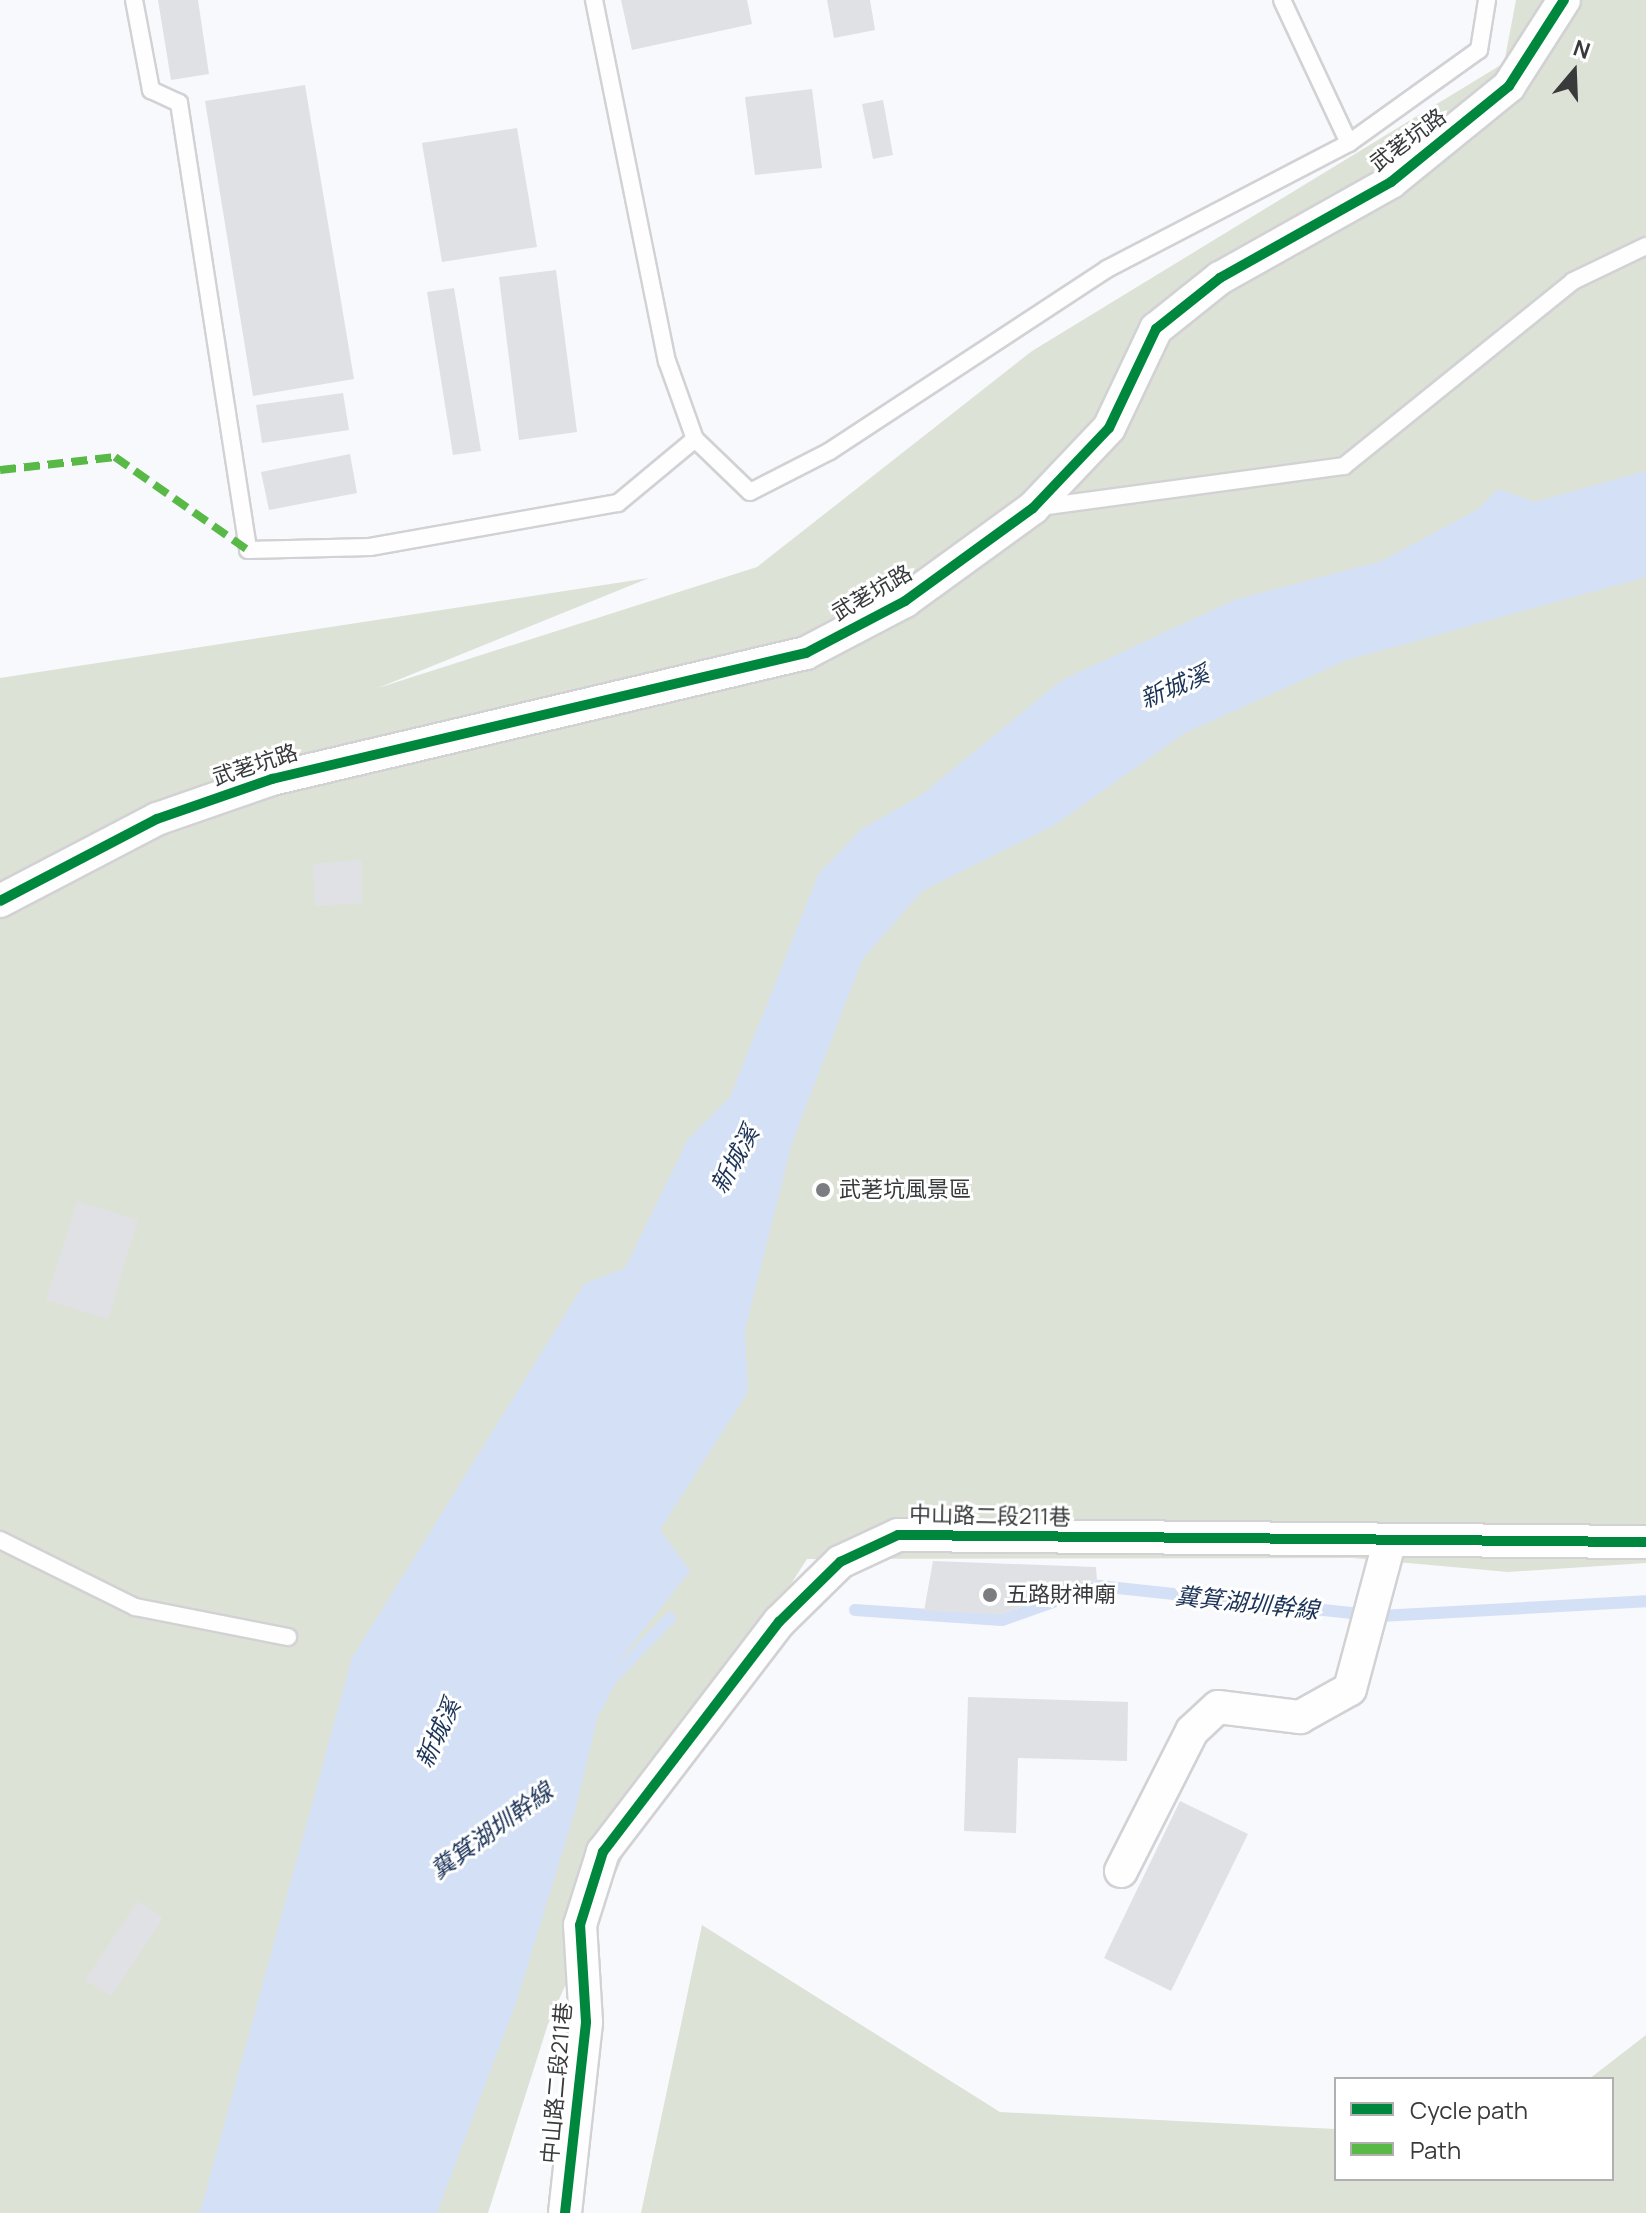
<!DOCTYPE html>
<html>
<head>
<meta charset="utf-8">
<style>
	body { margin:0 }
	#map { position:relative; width:1646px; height:2213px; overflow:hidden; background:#f8f9fd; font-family:Manrope,"Noto Sans TC",sans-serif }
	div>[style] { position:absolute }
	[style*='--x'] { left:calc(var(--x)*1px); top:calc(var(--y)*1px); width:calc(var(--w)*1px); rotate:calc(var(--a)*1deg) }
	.green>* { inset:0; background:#dde2d6 }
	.water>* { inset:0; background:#d4e0f5 }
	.stream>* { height:12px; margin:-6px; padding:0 6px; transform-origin:6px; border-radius:6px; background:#d4e0f5 }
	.building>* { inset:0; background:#e0e1e4 }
	.roads { filter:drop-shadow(2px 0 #d2d2d5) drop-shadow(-2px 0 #d2d2d5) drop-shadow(0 2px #d2d2d5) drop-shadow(0 -2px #d2d2d5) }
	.service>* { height:16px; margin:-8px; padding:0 8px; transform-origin:8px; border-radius:8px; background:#fefeff }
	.minor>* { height:32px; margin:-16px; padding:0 16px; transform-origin:16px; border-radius:16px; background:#fefeff }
	.quiet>* { height:8px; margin-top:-4px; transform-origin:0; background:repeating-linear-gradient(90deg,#58b947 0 16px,transparent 0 24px) }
	.cycleway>* { height:10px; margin:-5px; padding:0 5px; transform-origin:5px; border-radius:5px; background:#00873e }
	.dots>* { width:22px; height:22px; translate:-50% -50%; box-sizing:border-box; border:4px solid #fff; border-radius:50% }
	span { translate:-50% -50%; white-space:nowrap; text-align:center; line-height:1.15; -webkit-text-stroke:6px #fff; paint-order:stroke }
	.street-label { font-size:22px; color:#393a3c }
	.poi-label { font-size:22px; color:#393a3c }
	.left { translate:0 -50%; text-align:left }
	.water-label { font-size:24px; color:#1c3358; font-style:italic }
	.legend { position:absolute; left:1334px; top:2077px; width:280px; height:104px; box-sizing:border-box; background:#fff; border:2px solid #b0b0b1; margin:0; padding:10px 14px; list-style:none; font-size:24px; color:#393a3c }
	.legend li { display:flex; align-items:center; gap:16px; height:40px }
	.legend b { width:40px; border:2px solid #b0b0b1 }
	.north { position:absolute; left:1534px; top:32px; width:80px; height:80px; -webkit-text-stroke:6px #fff; paint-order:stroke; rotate:19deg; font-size:22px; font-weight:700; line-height:32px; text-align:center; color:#393a3c }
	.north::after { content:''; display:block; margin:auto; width:28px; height:36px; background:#393a3c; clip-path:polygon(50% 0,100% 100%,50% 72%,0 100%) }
</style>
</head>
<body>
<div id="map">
	<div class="green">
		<div style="clip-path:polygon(1516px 0,1646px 0,1646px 1563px,1508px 1572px,1352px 1558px,807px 1559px,639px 1821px,548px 2024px,488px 2213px,0 2213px,0 678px,649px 578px,378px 688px,757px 567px,1032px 351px,1504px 63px)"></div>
		<div style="clip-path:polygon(702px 1925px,1000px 2112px,1336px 2129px,1336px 2179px,1612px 2179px,1612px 2079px,1589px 2079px,1646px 2035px,1646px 2213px,641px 2213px)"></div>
	</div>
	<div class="water">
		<div style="clip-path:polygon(1646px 471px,1646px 577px,1347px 660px,1185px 733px,1053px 826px,922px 891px,862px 960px,792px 1143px,745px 1330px,748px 1392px,660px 1530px,690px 1571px,607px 1676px,576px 1808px,517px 2000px,437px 2213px,200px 2213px,352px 1658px,584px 1284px,625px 1268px,688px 1139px,730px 1097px,819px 873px,862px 829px,920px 796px,1062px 680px,1234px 600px,1382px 561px,1478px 509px,1498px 489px,1535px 502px)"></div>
	</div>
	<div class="stream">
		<div style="--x:855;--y:1610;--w:147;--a:3.9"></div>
		<div style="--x:1002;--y:1620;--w:103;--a:-19.3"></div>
		<div style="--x:1099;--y:1586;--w:284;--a:6.1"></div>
		<div style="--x:1381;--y:1616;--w:265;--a:-3.2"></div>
		<div style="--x:596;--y:1708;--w:31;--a:-63"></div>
		<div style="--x:610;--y:1680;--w:86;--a:-45.9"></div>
	</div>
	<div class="building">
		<div style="clip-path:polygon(158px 0,198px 0,209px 74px,171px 80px)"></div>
		<div style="clip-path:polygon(621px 0,747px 0,752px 24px,632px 50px)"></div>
		<div style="clip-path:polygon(827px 0,870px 0,875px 30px,834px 38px)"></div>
		<div style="clip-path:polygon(305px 85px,354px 379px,253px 396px,205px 101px)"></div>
		<div style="clip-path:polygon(812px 89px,822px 168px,755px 175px,745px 97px)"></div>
		<div style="clip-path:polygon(883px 100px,893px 155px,873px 159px,862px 104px)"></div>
		<div style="clip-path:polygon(517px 128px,537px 247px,442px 262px,422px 143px)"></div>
		<div style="clip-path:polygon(556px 270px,577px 432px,519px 440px,499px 277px)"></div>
		<div style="clip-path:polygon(454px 288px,481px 451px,453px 455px,427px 292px)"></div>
		<div style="clip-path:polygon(343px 393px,349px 430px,262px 443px,256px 405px)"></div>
		<div style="clip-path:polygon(350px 454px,357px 493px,269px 510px,261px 472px)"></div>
		<div style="clip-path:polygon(362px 859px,362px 903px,315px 906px,313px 864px)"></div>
		<div style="clip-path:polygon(77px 1201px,138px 1220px,108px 1319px,46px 1300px)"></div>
		<div style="clip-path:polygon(933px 1561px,1096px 1567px,1097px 1580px,1001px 1614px,924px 1611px)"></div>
		<div style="clip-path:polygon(968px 1697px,1128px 1702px,1127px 1761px,1018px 1758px,1016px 1833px,964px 1831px)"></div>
		<div style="clip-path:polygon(1180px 1801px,1248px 1834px,1171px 1991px,1104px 1958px)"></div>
		<div style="clip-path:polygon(138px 1901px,163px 1918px,111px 1996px,85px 1980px)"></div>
	</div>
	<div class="roads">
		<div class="service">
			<div style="--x:134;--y:0;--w:92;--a:79.3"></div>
			<div style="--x:151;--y:90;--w:31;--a:25"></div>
			<div style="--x:179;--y:103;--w:452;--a:81.2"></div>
			<div style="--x:248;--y:550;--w:122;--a:-1.4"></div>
			<div style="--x:370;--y:547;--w:252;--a:-10.1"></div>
			<div style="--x:618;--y:503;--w:100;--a:-39.7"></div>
			<div style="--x:594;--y:0;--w:368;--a:78.6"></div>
			<div style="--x:667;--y:361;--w:83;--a:70.3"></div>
			<div style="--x:695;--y:439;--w:76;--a:43.9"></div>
			<div style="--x:750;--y:492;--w:90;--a:-27.1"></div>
			<div style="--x:830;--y:451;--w:331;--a:-33.3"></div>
			<div style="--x:1107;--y:269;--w:273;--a:-27.5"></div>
			<div style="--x:1349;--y:143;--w:160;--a:-35.6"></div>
			<div style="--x:1479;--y:50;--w:51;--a:-80.9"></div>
			<div style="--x:1282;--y:0;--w:158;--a:64.9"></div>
			<div style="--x:1033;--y:508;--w:314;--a:-7.7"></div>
			<div style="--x:1344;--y:466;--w:294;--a:-38.9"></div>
			<div style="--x:1573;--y:281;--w:81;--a:-25.6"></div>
			<div style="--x:0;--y:1540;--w:151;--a:26.4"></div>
			<div style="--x:135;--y:1607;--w:156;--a:11.1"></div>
		</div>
		<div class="minor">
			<div style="--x:0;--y:901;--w:177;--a:-27.6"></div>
			<div style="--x:157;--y:819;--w:122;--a:-19.2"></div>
			<div style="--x:272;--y:779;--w:549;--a:-13.28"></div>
			<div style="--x:806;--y:653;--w:112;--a:-27.7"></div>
			<div style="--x:905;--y:601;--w:158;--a:-36"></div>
			<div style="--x:1033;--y:508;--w:110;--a:-46.5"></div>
			<div style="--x:1109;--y:428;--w:110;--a:-64.6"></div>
			<div style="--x:1156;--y:329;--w:82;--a:-38.6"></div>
			<div style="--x:1220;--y:278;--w:196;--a:-29.3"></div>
			<div style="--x:1391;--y:182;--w:152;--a:-39.1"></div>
			<div style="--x:1509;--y:86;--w:102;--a:-57.4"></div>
			<div style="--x:1121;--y:1871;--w:157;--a:-63.1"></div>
			<div style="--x:1192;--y:1731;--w:35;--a:-43"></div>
			<div style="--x:1218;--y:1707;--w:83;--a:7"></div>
			<div style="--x:1300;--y:1717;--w:57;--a:-29.2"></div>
			<div style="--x:1350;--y:1689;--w:151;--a:-75"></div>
			<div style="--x:565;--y:2213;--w:192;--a:-83.7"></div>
			<div style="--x:586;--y:2022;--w:97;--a:-93.5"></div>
			<div style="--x:580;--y:1925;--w:77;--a:-72.5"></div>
			<div style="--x:603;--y:1852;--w:290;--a:-52.6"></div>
			<div style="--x:779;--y:1622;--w:86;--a:-44.5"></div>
			<div style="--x:840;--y:1562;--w:64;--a:-25"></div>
			<div style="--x:898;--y:1535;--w:748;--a:0.54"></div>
		</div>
	</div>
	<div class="quiet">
		<div style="--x:0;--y:470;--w:116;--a:-6.4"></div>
		<div style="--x:115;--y:457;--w:162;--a:35"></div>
	</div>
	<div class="cycleway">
		<div style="--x:0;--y:901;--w:177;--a:-27.6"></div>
		<div style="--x:157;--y:819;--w:122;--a:-19.2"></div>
		<div style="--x:272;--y:779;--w:549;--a:-13.28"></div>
		<div style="--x:806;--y:653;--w:112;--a:-27.7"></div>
		<div style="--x:905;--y:601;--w:158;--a:-36"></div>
		<div style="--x:1033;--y:508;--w:110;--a:-46.5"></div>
		<div style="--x:1109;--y:428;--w:110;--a:-64.6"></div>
		<div style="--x:1156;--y:329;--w:82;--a:-38.6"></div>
		<div style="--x:1220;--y:278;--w:196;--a:-29.3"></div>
		<div style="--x:1391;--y:182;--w:152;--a:-39.1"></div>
		<div style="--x:1509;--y:86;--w:102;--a:-57.4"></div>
		<div style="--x:565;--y:2213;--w:192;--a:-83.7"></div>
		<div style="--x:586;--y:2022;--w:97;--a:-93.5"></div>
		<div style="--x:580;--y:1925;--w:77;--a:-72.5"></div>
		<div style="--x:603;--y:1852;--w:290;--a:-52.6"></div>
		<div style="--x:779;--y:1622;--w:86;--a:-44.5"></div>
		<div style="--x:840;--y:1562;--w:64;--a:-25"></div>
		<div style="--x:898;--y:1535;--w:748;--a:0.54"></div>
	</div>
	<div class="dots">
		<div style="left:823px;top:1190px;background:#7c7d80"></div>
		<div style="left:990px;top:1595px;background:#7c7d80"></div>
	</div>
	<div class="street-label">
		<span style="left:1408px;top:140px;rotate:-37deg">武荖坑路</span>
		<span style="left:872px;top:593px;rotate:-30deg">武荖坑路</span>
		<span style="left:255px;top:765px;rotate:-18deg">武荖坑路</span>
		<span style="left:990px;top:1516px;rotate:1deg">中山路二段211巷</span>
		<span style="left:557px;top:2083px;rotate:-85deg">中山路二段211巷</span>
	</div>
	<div class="poi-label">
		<span class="left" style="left:839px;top:1190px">武荖坑風景區</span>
		<span class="left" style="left:1006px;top:1595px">五路財神廟</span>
	</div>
	<div class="water-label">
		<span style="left:1174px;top:686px;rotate:-23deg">新城溪</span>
		<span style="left:734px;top:1159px;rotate:-61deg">新城溪</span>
		<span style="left:1247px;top:1602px;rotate:6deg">糞箕湖圳幹線</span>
		<span style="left:437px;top:1733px;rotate:-65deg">新城溪</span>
		<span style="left:491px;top:1830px;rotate:-36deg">糞箕湖圳幹線</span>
	</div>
	<ul class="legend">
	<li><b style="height:10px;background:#00873e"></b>Cycle path</li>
	<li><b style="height:10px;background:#58b947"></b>Path</li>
	</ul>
	<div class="north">N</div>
</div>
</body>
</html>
